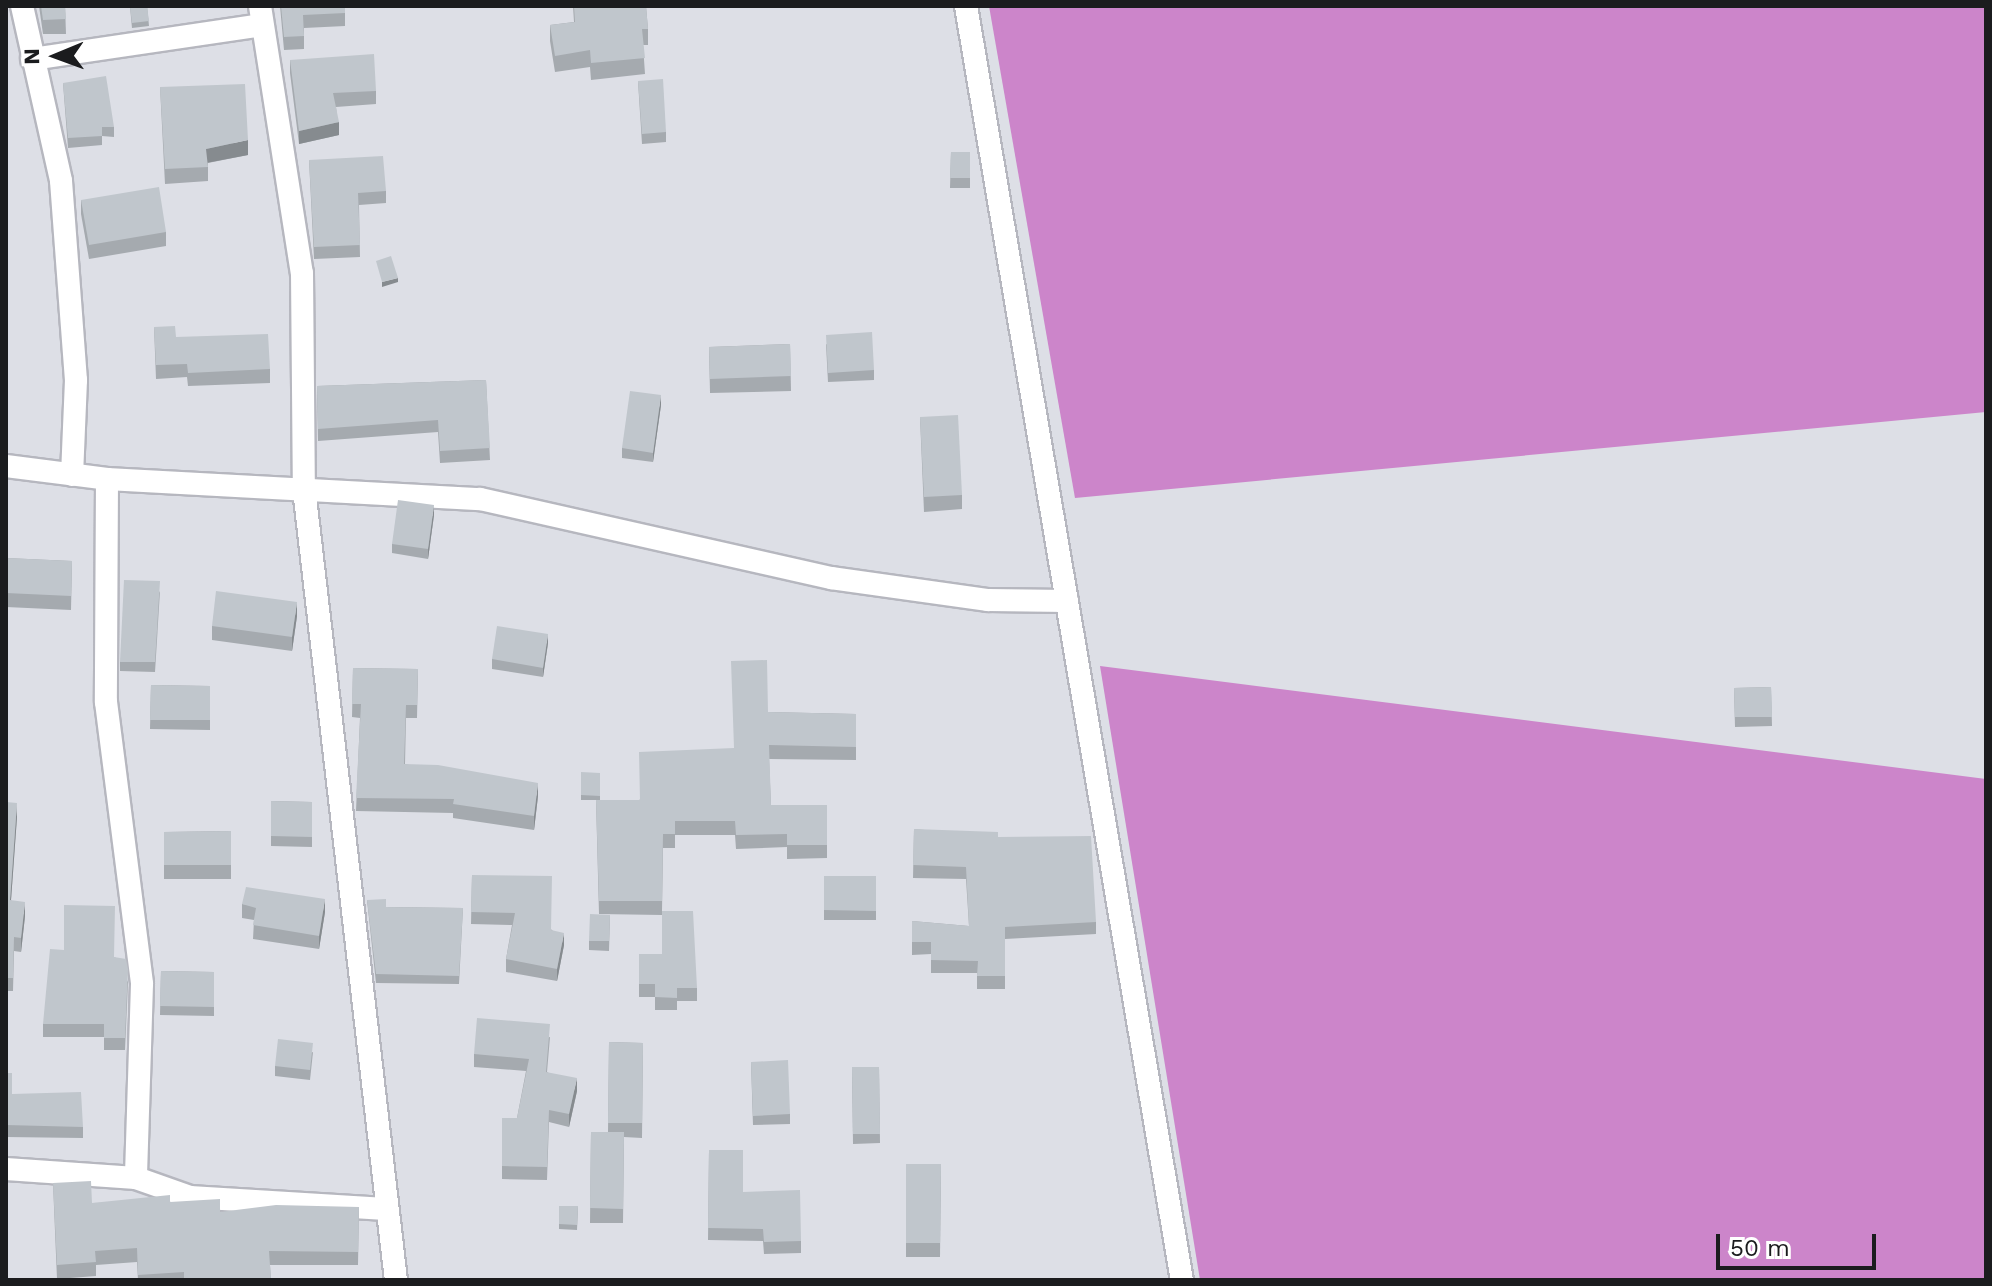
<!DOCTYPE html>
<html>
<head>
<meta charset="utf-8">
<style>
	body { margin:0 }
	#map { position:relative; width:1992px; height:1286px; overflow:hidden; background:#dddfe6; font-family:"Work Sans",sans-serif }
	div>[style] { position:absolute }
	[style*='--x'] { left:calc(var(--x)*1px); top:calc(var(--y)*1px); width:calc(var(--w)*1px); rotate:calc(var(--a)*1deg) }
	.forest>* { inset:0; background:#cc85ca }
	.roads { filter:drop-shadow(2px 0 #b6b7bf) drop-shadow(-2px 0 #b6b7bf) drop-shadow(0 2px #b6b7bf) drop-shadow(0 -2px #b6b7bf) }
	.minor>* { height:22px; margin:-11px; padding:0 11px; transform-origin:11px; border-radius:11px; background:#fff }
	.wall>* { inset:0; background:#a5aaaf }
	.shaded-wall>* { inset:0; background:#868b8f }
	.building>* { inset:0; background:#c0c6cc }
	span { translate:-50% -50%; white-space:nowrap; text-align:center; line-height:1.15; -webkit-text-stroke:6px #fff; paint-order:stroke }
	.frame { position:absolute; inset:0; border:8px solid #1b1c1e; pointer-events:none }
	.north { position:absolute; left:16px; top:16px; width:80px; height:80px; -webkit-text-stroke:6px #fff; paint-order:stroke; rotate:269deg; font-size:22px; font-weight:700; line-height:32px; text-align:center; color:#1b1c1e }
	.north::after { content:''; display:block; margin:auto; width:28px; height:36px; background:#1b1c1e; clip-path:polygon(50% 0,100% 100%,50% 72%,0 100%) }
	.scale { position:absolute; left:1716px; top:1234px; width:160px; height:36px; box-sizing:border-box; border:4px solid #1b1c1e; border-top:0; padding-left:10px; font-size:24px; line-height:28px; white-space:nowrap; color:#1b1c1e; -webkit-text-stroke:6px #fff; paint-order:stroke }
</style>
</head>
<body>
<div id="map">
	<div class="forest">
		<div style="clip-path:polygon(989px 6px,1986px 6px,1986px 412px,1075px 498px)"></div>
		<div style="clip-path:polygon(1100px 666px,1986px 779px,1986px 1280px,1200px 1280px)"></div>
	</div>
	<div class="roads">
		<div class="minor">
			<div style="--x:22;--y:6;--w:179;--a:77.4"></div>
			<div style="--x:61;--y:181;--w:200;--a:85.7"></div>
			<div style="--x:76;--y:380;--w:95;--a:92.4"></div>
			<div style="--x:260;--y:6;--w:270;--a:81.1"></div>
			<div style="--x:302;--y:273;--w:216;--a:89.5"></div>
			<div style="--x:304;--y:489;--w:796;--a:83.37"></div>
			<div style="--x:966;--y:6;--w:1292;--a:80.38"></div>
			<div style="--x:32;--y:59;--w:232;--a:-8.4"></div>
			<div style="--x:6;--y:466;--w:102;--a:7.3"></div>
			<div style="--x:107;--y:479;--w:374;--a:3.1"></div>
			<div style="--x:480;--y:499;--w:360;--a:12.7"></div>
			<div style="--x:831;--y:578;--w:159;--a:8"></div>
			<div style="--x:988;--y:600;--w:79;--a:0.7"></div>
			<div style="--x:107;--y:479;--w:223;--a:90.3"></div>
			<div style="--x:106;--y:702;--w:284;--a:82.7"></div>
			<div style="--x:142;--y:984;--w:194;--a:91.8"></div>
			<div style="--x:6;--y:1169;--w:130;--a:4"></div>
			<div style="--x:136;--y:1178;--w:57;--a:19.4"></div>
			<div style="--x:190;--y:1197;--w:196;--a:3.5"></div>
		</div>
	</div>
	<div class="wall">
		<div style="clip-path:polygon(39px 6px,65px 6px,66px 34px,43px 34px)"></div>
		<div style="clip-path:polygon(147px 6px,149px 26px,132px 28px,130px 7px)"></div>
		<div style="clip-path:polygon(280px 6px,345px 6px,345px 26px,304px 28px,304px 49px,284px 50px)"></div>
		<div style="clip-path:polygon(573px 6px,646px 6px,648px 29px,648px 45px,643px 45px,645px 74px,591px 80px,590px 67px,555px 72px,550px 41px,550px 25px,574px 22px)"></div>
		<div style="clip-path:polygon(290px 60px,376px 91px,376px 104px,336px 107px,339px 135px,299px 144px,290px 73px)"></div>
		<div style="clip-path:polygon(638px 81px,666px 132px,666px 142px,642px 144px)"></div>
		<div style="clip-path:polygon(63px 83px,114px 127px,114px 137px,102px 136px,102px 145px,68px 148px)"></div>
		<div style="clip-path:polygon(160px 87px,248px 155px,208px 163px,208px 181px,165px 184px)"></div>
		<div style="clip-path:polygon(951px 152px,970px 152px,970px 188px,950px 188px)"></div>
		<div style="clip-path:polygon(309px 160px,386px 191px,386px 203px,359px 205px,360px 257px,314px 259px)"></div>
		<div style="clip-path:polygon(81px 200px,166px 232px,166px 246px,89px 259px,81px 214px)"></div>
		<div style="clip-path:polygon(154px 327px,176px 337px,270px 369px,270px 383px,188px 386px,187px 377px,156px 379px)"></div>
		<div style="clip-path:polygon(790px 344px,791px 391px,710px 393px,709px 347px)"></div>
		<div style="clip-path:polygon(826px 344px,874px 370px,874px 380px,828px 382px)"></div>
		<div style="clip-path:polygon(486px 380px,490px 460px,440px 463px,438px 432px,318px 441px,317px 386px)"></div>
		<div style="clip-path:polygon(661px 405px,653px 462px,622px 458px,622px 448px)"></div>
		<div style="clip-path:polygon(920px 417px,962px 495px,962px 509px,924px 512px)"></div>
		<div style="clip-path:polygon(434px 515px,428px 559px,392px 553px,392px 544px)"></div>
		<div style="clip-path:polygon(6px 558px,72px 561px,71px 610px,6px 607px)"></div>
		<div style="clip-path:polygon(160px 591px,155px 672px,120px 671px,120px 662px)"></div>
		<div style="clip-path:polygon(297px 616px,292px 651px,212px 640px,212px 626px)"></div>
		<div style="clip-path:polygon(548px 643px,543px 677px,492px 669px,492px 659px)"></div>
		<div style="clip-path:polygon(353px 668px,418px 669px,417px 718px,406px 718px,405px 764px,538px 796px,534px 830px,453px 818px,453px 813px,356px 811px,360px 718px,352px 717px)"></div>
		<div style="clip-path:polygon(151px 685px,210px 686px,210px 730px,150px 729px)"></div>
		<div style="clip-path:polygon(1771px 687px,1772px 726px,1735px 727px,1734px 688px)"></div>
		<div style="clip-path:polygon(768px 712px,856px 714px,856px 760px,769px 759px,771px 805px,827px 805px,827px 858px,787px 859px,787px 847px,736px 849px,735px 835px,675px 835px,675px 848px,663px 848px,662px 911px,697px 988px,697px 1001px,677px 1001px,677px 1010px,655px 1010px,655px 997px,639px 997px,639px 954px,662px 954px,662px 915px,599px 914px,596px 800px,581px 800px,581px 795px,600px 773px,600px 800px,639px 800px,734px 748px)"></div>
		<div style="clip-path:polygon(271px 801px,312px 802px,312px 847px,271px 846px)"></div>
		<div style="clip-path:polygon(6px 802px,17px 817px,11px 900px,25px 916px,21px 952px,14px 951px,13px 991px,6px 991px)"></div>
		<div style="clip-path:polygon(914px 829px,998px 837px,1096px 922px,1096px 934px,1005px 939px,1005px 989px,977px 989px,977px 973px,931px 973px,931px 954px,912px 955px,912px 921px,969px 926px,966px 879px,913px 878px)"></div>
		<div style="clip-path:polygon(231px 831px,231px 879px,164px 879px,164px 832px)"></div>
		<div style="clip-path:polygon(472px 875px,552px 930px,564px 945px,557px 981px,506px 972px,506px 959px,512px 925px,471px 924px)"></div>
		<div style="clip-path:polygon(824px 876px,876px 876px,876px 920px,824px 920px)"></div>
		<div style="clip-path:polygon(367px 900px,386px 907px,463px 908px,459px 984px,376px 983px)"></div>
		<div style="clip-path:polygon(242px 904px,325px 912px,319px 949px,253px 939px,254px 920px,242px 918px)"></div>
		<div style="clip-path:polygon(610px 915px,609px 951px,589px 950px,589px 941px)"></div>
		<div style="clip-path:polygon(115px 957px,128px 982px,125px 1050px,104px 1050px,104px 1037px,43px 1037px,43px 1024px)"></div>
		<div style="clip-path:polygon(161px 971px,214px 972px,214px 1016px,160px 1015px)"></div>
		<div style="clip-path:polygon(550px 1037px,547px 1072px,577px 1091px,569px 1127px,549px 1122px,547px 1180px,502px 1179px,502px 1118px,517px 1118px,526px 1071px,474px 1067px,474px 1054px)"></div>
		<div style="clip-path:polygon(609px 1042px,643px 1043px,642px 1138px,624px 1137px,623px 1223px,590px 1223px,591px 1132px,608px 1132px)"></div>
		<div style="clip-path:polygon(313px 1052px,310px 1080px,275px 1076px,275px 1066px)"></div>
		<div style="clip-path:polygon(751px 1062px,790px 1114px,790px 1124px,753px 1125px)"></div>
		<div style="clip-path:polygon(852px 1067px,879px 1067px,880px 1143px,853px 1144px)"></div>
		<div style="clip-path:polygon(6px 1073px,12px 1094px,83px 1127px,83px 1138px,6px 1137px)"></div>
		<div style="clip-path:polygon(709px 1150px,743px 1192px,801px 1241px,801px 1253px,764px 1254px,763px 1241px,708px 1240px)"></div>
		<div style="clip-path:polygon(906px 1164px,941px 1164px,940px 1257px,906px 1257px)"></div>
		<div style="clip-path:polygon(53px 1183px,92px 1203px,170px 1202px,220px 1212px,359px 1207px,358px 1265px,270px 1265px,271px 1280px,138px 1280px,137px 1262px,96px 1265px,96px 1276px,57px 1279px)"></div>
		<div style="clip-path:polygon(578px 1206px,577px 1230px,559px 1229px,559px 1224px)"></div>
	</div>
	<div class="shaded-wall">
		<div style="clip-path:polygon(339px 122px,339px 135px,299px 144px,299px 131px)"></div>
		<div style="clip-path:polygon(248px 140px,248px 155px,206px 163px,206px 149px)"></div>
		<div style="clip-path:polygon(398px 278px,398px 282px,382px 287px,382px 282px)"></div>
		<div style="clip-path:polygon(661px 395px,661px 405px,653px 462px,653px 453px)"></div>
		<div style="clip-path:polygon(434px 505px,434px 515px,428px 559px,428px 549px)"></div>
		<div style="clip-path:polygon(297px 602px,297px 616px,292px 651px,292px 637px)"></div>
		<div style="clip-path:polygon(548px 634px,548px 643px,543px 677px,543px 668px)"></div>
		<div style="clip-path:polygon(538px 783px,538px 796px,534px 830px,534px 816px)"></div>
		<div style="clip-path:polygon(17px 803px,17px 817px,10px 914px,10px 900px)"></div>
		<div style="clip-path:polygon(325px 899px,325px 912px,319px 949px,319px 936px)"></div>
		<div style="clip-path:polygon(25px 902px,25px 916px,21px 952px,21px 938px)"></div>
		<div style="clip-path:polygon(564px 933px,564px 945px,557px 981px,557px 969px)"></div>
		<div style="clip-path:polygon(577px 1078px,577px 1091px,569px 1127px,569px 1114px)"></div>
	</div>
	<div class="building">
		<div style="clip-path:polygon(41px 6px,65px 6px,66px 19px,43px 20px)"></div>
		<div style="clip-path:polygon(147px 6px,149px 21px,132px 23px,130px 7px)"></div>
		<div style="clip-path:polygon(281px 6px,345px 6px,345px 13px,303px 15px,304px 36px,284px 37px)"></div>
		<div style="clip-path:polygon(574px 6px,646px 6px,648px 29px,642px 29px,645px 58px,591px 63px,590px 50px,555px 56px,550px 25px,575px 22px)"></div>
		<div style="clip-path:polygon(374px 54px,376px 91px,333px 93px,339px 122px,299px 131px,290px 60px)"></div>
		<div style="clip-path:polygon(106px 76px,114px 127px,102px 127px,102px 136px,68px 138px,63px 83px)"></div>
		<div style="clip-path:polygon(663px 79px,666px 132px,642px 134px,638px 81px)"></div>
		<div style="clip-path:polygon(245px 84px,248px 140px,206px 149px,208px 167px,165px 169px,160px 87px)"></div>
		<div style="clip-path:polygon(951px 152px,970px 152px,970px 178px,950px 178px)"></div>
		<div style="clip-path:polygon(383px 156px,386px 191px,358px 193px,360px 245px,314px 247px,309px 160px)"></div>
		<div style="clip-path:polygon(159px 187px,166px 232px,89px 245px,81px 200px)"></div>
		<div style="clip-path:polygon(391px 256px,398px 278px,382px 282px,376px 261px)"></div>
		<div style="clip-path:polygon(175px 326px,176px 337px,268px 334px,270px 369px,188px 373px,187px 364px,156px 365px,154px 327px)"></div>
		<div style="clip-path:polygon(872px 332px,874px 370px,828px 373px,826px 335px)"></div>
		<div style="clip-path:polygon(790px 344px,791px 376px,710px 379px,709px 347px)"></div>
		<div style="clip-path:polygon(486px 380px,490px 448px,440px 451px,438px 420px,318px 429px,317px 386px)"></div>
		<div style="clip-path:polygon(630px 391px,661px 395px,653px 453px,622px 448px)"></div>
		<div style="clip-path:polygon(958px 415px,962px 495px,924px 497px,920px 417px)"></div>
		<div style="clip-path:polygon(398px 500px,434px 505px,428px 549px,392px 544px)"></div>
		<div style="clip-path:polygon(6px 558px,72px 561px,71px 596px,6px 593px)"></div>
		<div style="clip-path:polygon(124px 580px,160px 581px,155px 662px,120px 662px)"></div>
		<div style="clip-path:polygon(216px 591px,297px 602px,292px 637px,212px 626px)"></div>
		<div style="clip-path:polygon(497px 626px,548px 634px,543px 668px,492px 659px)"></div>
		<div style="clip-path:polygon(767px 660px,768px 712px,856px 714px,856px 747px,769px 745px,771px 805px,827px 805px,827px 845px,787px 845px,787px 834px,736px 835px,735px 821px,675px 821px,675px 834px,663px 834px,662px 901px,599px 901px,596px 800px,640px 800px,639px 752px,734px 748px,731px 661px)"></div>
		<div style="clip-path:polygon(353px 668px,418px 669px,417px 705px,406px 705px,404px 764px,438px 765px,538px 783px,534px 816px,453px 804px,454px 799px,356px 798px,361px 704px,352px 704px)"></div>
		<div style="clip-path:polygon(151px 685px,210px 686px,210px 720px,150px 720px)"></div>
		<div style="clip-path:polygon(1771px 687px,1772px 717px,1735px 717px,1734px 688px)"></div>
		<div style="clip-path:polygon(581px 772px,600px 773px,600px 796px,581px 795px)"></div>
		<div style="clip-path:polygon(271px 801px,312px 802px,312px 837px,271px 836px)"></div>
		<div style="clip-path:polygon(6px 802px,17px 803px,10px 900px,25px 902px,21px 938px,14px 937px,13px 978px,6px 978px)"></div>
		<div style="clip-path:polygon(914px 829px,998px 832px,998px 837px,1091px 836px,1096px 922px,1005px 927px,1005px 976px,977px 976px,978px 961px,931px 960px,931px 942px,912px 942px,912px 921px,969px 926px,966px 867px,913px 865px)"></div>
		<div style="clip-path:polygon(231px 831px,231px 865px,164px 865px,164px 832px)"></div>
		<div style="clip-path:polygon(472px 875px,552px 876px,551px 930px,564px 933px,557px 969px,506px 959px,515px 913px,471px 912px)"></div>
		<div style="clip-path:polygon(824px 876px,876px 876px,876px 911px,824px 910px)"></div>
		<div style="clip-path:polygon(246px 887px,325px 899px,319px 936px,253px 925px,256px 908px,242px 904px)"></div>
		<div style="clip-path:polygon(386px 899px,386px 907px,463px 908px,459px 976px,376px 974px,367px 900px)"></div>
		<div style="clip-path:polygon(64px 905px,115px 906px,114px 957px,126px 959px,128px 969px,125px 1038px,104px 1038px,104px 1024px,43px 1024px,50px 949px,64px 950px)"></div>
		<div style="clip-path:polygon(662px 911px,693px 911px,697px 988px,677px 988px,677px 998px,655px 997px,655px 984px,639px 984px,639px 954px,662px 954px)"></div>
		<div style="clip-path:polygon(590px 914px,610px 915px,609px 941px,589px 941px)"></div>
		<div style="clip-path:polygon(161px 971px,214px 972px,214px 1007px,160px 1006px)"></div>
		<div style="clip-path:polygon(477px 1018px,550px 1024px,546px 1072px,577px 1078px,569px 1114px,549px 1110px,547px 1167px,502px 1166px,502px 1118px,517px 1118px,529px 1059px,474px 1054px)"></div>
		<div style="clip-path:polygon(278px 1039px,313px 1043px,310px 1070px,275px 1066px)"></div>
		<div style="clip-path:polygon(609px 1042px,643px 1043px,642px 1123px,608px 1123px)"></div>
		<div style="clip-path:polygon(788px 1060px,790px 1114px,753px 1116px,751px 1062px)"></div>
		<div style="clip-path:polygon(852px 1067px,879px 1067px,880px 1134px,853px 1134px)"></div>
		<div style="clip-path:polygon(6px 1073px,12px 1073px,12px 1094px,81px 1092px,83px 1127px,6px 1125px)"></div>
		<div style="clip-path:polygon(591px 1132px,624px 1132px,623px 1209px,590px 1208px)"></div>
		<div style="clip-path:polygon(709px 1150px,743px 1150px,743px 1192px,800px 1190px,801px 1241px,764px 1242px,763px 1229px,708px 1228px)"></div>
		<div style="clip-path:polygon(906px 1164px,941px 1164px,940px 1243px,906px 1243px)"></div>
		<div style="clip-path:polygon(91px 1181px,92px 1203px,170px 1195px,170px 1202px,220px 1199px,220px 1212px,276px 1205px,359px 1207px,358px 1252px,269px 1251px,271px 1280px,184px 1280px,184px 1272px,138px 1275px,137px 1248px,95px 1251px,96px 1262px,57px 1265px,53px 1183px)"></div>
		<div style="clip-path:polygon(559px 1206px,578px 1206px,577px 1225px,559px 1224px)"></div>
	</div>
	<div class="frame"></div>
	<div class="north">N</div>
	<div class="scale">50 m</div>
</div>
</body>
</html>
